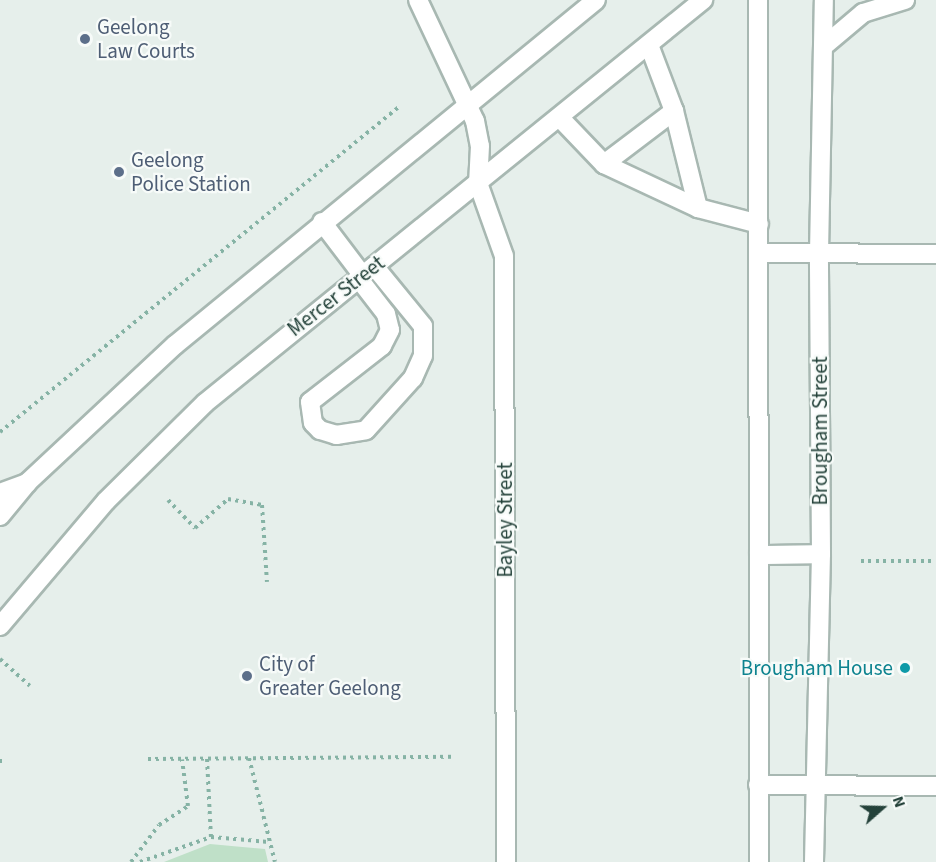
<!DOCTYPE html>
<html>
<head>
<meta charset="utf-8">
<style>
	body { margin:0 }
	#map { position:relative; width:936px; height:862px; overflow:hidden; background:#e6efeb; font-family:"Source Sans 3",sans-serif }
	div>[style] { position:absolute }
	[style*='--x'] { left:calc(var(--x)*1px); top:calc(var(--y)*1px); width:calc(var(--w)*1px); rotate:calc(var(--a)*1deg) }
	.green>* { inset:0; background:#bfe0c8 }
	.path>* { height:4px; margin-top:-2px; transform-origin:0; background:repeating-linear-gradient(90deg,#86b3a5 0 3px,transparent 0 7.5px) }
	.roads { filter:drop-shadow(2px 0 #a8b8b2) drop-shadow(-2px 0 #a8b8b2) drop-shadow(0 2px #a8b8b2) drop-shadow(0 -2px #a8b8b2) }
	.minor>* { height:18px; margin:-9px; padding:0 9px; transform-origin:9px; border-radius:9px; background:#fff }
	.dots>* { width:16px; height:16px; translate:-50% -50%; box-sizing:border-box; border:3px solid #f7fbf9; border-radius:50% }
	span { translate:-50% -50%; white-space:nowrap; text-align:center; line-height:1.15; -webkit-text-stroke:4.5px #f7fbf9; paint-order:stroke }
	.service-label { font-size:21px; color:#4e5e75 }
	.left { translate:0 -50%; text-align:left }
	.street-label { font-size:21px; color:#24423a }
	.culture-label { font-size:21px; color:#0d838f }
	.right { translate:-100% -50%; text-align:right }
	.north { position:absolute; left:852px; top:778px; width:60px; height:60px; -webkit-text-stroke:4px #f7fbf9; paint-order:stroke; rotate:70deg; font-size:16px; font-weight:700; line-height:24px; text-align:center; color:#24423a }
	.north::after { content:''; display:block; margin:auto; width:21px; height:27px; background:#24423a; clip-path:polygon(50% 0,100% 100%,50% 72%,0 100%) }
</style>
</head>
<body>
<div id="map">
	<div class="green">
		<div style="clip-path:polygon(210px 844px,265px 849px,268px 862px,164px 862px)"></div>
	</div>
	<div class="path">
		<div style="--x:0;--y:432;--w:516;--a:-39.18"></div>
		<div style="--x:168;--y:500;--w:39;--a:46"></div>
		<div style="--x:195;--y:528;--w:44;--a:-41.3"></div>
		<div style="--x:228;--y:499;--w:35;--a:10"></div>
		<div style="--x:262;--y:505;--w:77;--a:86.3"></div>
		<div style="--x:861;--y:561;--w:75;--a:0"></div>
		<div style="--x:0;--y:659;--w:40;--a:42"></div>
		<div style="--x:249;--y:758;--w:107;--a:76"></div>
		<div style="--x:148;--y:759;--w:307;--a:-0.4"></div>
		<div style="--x:207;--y:759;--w:78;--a:87.1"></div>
		<div style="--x:0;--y:761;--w:2;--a:0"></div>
		<div style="--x:131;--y:862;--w:46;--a:-52.9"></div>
		<div style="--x:159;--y:825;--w:35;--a:-33"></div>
		<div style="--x:188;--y:806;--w:47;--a:-97.3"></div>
		<div style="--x:140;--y:862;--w:75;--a:-19.4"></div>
		<div style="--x:211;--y:837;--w:58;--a:4.9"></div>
	</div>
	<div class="roads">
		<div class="minor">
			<div style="--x:418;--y:0;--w:134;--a:64.8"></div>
			<div style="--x:475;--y:121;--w:25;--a:79"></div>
			<div style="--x:480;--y:146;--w:37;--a:93"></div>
			<div style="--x:758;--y:0;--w:862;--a:89.93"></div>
			<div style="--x:824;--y:46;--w:51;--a:-40.2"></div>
			<div style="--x:863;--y:13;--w:44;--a:-17.2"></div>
			<div style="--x:674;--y:111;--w:100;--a:76.1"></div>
			<div style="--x:560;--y:118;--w:64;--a:46.3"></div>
			<div style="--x:604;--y:164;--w:88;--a:-37.1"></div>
			<div style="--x:674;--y:111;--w:71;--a:-110.7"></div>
			<div style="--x:604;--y:164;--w:104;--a:25.1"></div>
			<div style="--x:698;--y:208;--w:63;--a:14.7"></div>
			<div style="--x:478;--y:183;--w:77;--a:70.4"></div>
			<div style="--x:504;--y:256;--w:606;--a:89.81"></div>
			<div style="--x:322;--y:222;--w:68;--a:52.8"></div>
			<div style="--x:760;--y:253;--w:176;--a:0.3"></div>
			<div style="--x:359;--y:279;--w:44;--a:52.4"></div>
			<div style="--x:386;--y:314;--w:16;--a:76"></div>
			<div style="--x:390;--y:330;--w:18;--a:117"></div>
			<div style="--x:382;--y:346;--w:91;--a:142.1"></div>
			<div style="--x:310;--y:402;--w:21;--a:82"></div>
			<div style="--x:313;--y:423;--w:10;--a:45"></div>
			<div style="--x:320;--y:430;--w:17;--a:17"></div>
			<div style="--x:336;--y:435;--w:30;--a:-9"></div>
			<div style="--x:366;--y:430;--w:70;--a:-47.9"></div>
			<div style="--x:413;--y:378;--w:24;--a:-66"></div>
			<div style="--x:423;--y:356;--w:30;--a:-90"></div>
			<div style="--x:423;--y:326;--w:77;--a:-129.2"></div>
			<div style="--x:0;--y:493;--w:29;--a:-20"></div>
			<div style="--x:0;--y:516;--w:44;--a:-50.5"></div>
			<div style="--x:28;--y:482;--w:201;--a:-43"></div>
			<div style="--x:175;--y:345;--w:544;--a:-39.33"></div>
			<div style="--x:759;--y:555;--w:62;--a:-0.9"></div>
			<div style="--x:0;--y:626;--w:164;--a:-49.7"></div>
			<div style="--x:106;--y:501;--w:139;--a:-44.7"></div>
			<div style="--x:205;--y:403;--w:641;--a:-38.98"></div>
			<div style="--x:758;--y:785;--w:178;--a:0.3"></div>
			<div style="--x:814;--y:862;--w:308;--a:-88.7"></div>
			<div style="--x:821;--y:554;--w:301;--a:-90.4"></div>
			<div style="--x:819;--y:253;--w:253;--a:-88.9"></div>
		</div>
	</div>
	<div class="dots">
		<div style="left:85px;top:39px;background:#5c6f8a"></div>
		<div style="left:119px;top:172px;background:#5c6f8a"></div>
		<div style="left:905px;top:668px;background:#0f9aa8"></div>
		<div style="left:247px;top:676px;background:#5c6f8a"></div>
	</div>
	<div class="service-label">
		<span class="left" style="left:97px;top:39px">Geelong<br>Law Courts</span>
		<span class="left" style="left:131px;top:172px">Geelong<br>Police Station</span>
		<span class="left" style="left:259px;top:676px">City of<br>Greater Geelong</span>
	</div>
	<div class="street-label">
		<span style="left:336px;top:296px;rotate:-38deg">Mercer Street</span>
		<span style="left:820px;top:431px;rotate:-90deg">Brougham Street</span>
		<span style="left:505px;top:520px;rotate:-90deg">Bayley Street</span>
	</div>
	<div class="culture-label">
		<span class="right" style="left:893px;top:668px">Brougham House</span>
	</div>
	<div class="north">N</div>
</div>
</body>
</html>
